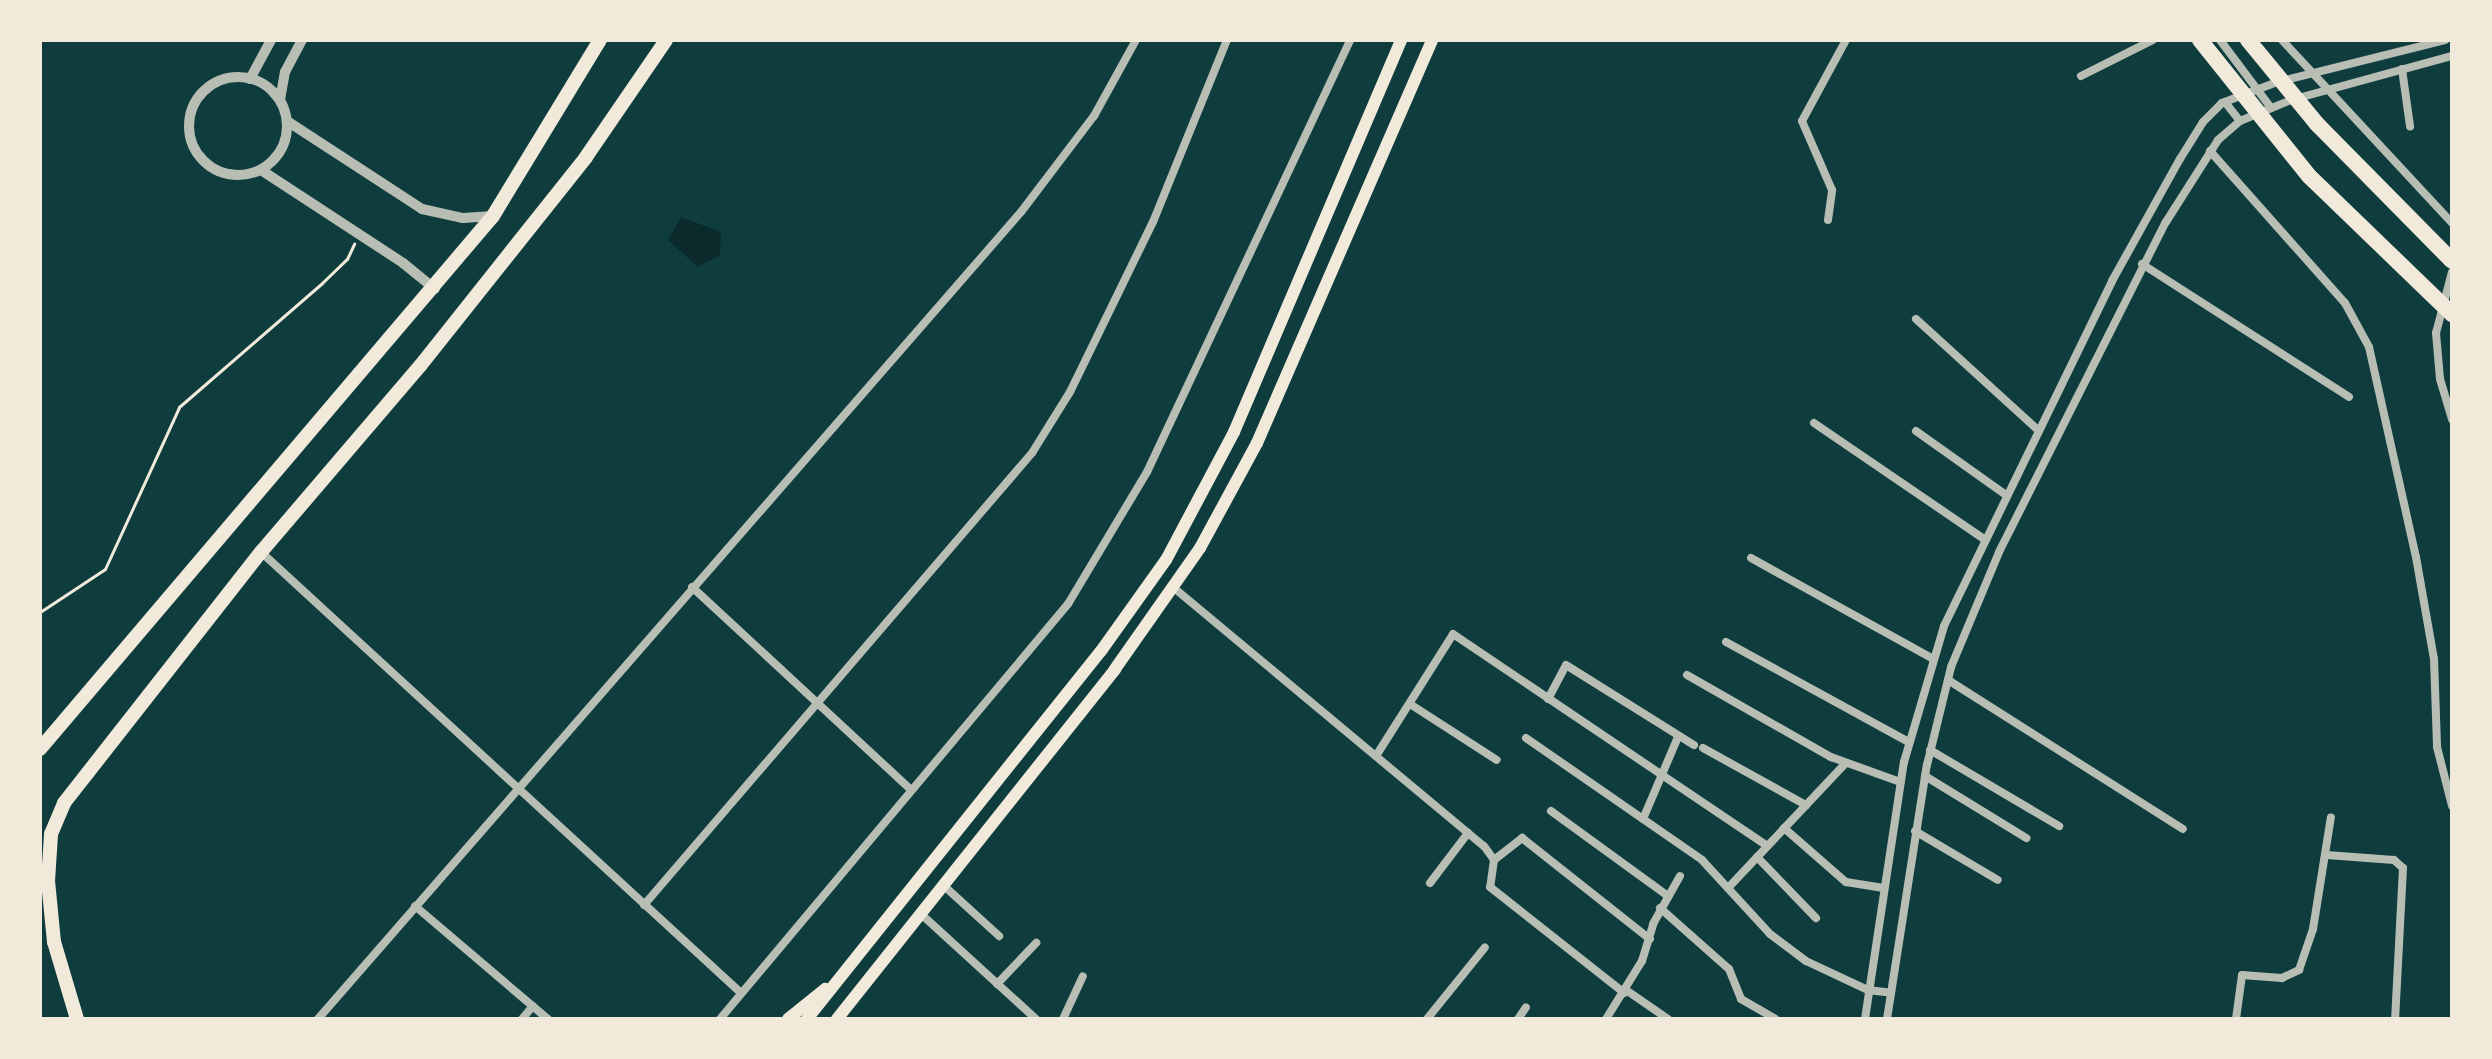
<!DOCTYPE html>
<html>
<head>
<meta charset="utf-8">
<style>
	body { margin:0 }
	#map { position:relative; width:2492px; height:1059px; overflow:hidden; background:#0f3d3e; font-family:Karla,sans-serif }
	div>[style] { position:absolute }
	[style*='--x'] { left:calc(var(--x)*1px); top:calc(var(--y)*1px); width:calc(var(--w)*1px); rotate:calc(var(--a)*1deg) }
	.water>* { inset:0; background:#0a2a2b }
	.path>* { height:3px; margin:-1.5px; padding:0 1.5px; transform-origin:1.5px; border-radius:1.5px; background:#f1e9da }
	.minor>* { height:8px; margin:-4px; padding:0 4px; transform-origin:4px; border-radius:4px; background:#b8beb3 }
	.tertiary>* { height:10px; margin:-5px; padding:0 5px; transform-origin:5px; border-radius:5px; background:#b8beb3 }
	.tertiary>.ring { margin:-5px; padding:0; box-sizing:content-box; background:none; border:10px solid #b8beb3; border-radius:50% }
	.secondary>* { height:12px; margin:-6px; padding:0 6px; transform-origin:6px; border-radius:6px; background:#f1e9da }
	.trunk>* { height:14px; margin:-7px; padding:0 7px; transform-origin:7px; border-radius:7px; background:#f1e9da }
	.motorway>* { height:16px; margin:-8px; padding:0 8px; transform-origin:8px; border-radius:8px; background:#f1e9da }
	span { translate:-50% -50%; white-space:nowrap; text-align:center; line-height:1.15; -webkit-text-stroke:7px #f1e9da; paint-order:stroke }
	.frame { position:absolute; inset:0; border:42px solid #f1e9da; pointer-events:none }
</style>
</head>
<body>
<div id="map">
	<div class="water">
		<div style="clip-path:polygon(681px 217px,721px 232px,720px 255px,698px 267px,668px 240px)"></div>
	</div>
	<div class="path">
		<div style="--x:40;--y:612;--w:78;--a:-33.5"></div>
		<div style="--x:105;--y:569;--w:178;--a:-65.4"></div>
		<div style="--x:179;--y:407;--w:189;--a:-40.9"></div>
		<div style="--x:322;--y:283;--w:35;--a:-44"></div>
		<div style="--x:347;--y:259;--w:17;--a:-65"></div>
	</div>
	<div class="minor">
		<div style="--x:2220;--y:40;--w:85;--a:53.1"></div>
		<div style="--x:2282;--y:40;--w:250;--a:47.1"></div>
		<div style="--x:2402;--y:69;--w:58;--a:82"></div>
		<div style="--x:2081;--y:76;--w:80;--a:-26.6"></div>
		<div style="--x:2225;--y:102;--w:24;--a:52"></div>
		<div style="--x:2210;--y:151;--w:203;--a:48.4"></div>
		<div style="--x:2345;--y:303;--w:50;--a:61.4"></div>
		<div style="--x:2369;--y:347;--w:215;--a:77.4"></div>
		<div style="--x:2416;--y:557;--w:104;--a:80"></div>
		<div style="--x:2434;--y:659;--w:88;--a:88"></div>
		<div style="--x:2437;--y:747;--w:61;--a:75.7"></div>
		<div style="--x:1828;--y:220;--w:30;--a:-82"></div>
		<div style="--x:1832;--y:190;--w:75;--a:-113.5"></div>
		<div style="--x:1802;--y:121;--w:92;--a:-61.5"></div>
		<div style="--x:2142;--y:264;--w:246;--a:32.7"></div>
		<div style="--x:2452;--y:272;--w:63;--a:104.7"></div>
		<div style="--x:2436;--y:333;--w:46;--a:85"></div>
		<div style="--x:2440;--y:379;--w:42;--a:73.3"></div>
		<div style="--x:1916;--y:319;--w:166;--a:42.3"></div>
		<div style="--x:1814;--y:423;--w:206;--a:34.3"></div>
		<div style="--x:1916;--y:431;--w:110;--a:35.4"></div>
		<div style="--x:261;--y:552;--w:650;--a:42.57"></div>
		<div style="--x:1751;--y:558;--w:208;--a:29"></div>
		<div style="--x:692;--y:587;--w:299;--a:42.8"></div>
		<div style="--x:1174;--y:588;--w:403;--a:39.8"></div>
		<div style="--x:1484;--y:846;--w:17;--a:54"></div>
		<div style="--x:1494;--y:860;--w:27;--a:98"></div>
		<div style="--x:1490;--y:887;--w:171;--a:38.3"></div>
		<div style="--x:1726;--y:642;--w:209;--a:28.7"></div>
		<div style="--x:1687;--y:675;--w:166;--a:29.7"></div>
		<div style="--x:1831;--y:757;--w:73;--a:19.9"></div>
		<div style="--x:1948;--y:680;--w:278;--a:32.4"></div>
		<div style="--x:1548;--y:699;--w:38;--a:-62"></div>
		<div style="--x:1566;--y:665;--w:151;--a:32"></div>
		<div style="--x:1410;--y:704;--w:103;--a:32.8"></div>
		<div style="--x:1526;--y:738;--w:214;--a:34.7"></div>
		<div style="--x:1702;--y:860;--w:100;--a:47.4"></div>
		<div style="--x:1770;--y:934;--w:45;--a:36.9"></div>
		<div style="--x:1806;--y:961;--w:68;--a:25.1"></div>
		<div style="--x:1868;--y:990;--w:23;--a:7"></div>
		<div style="--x:1703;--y:748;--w:118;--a:29"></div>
		<div style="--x:1930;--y:750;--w:150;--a:30.5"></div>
		<div style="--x:1376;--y:756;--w:144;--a:-57.7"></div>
		<div style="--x:1453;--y:634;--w:379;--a:34"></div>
		<div style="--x:1925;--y:776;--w:119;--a:31.5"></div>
		<div style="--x:1551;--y:811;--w:145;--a:36"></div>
		<div style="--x:1643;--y:819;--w:89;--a:-66.9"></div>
		<div style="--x:1784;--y:828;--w:82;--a:41.1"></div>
		<div style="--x:1846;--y:882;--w:38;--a:9"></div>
		<div style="--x:1915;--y:831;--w:96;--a:30.6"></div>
		<div style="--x:2327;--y:855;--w:67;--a:4.3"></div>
		<div style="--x:2394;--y:860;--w:12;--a:42"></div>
		<div style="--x:2403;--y:868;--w:151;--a:93"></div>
		<div style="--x:1757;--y:857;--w:85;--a:46"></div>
		<div style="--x:1494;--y:860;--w:36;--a:-38"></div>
		<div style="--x:1522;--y:838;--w:163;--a:38.3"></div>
		<div style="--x:1430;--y:883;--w:63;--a:-52.8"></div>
		<div style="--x:943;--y:885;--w:76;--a:42.3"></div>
		<div style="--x:1728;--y:888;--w:170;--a:-46.7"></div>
		<div style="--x:644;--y:905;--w:596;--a:-49.36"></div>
		<div style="--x:1032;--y:453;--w:72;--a:-58.1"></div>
		<div style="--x:1070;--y:392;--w:189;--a:-64"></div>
		<div style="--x:1153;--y:222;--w:196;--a:-67.9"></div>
		<div style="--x:415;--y:906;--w:175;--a:40.4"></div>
		<div style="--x:1660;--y:908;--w:92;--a:41.5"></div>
		<div style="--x:1729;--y:969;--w:32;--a:68"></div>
		<div style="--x:1741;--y:999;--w:39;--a:30"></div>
		<div style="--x:921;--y:914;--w:156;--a:42.4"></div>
		<div style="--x:997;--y:984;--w:57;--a:-46.4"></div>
		<div style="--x:1626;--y:990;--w:51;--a:34.6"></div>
		<div style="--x:318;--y:1019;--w:1070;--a:-48.94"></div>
		<div style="--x:1021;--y:212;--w:121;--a:-52.8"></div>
		<div style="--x:1094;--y:116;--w:87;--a:-61.1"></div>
		<div style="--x:522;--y:1019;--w:17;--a:-50"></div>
		<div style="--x:720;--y:1019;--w:542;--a:-50.02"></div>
		<div style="--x:1068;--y:604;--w:154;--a:-59.1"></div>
		<div style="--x:1147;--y:472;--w:477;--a:-64.8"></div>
		<div style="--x:1063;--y:1019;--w:47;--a:-65.1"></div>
		<div style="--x:1427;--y:1019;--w:92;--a:-51.1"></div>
		<div style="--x:1518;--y:1019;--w:14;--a:-56"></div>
		<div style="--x:1606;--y:1019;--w:68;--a:-58.2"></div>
		<div style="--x:1642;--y:961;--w:39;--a:-73"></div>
		<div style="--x:1653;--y:924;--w:55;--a:-60.6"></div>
		<div style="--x:1865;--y:1019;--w:260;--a:-81.4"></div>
		<div style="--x:1904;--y:762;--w:142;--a:-73.6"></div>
		<div style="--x:1944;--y:626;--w:384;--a:-64"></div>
		<div style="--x:2112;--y:281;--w:140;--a:-60.9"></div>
		<div style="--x:2180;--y:159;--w:44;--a:-58.1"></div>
		<div style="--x:2203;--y:122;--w:27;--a:-45"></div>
		<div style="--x:2222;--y:103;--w:59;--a:-20.9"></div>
		<div style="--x:2277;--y:82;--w:173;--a:-14"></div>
		<div style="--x:1887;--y:1019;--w:257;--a:-81.1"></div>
		<div style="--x:1927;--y:765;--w:101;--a:-76.2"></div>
		<div style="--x:1951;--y:667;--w:125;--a:-67.3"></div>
		<div style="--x:1999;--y:552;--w:370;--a:-63.2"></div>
		<div style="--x:2166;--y:222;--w:97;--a:-57.6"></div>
		<div style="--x:2218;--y:140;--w:29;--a:-41"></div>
		<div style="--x:2240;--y:121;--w:55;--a:-22.4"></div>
		<div style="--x:2291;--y:100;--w:167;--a:-15.3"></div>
		<div style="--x:2236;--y:1019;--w:44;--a:-82.2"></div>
		<div style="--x:2242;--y:975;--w:40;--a:4.3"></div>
		<div style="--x:2282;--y:978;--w:19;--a:-25"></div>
		<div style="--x:2299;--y:970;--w:43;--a:-71.1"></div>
		<div style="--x:2313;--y:929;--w:113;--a:-80.9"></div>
	</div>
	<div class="tertiary">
		<div class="ring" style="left:189px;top:77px;width:88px;height:88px"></div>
		<div style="--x:250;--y:79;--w:44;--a:-61.7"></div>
		<div style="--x:280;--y:100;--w:28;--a:-80"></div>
		<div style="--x:285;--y:72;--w:36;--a:-62"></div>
		<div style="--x:287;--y:121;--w:161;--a:33.1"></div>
		<div style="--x:422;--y:209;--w:42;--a:12.4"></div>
		<div style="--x:463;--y:218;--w:30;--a:-4"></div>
		<div style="--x:261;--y:170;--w:170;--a:33.2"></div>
		<div style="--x:403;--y:263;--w:41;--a:39.1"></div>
	</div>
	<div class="secondary">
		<div style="--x:788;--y:1019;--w:48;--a:-39"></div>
		<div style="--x:807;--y:1019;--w:471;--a:-51.4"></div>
		<div style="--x:1101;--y:651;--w:112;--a:-54.5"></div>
		<div style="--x:1166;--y:560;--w:145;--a:-62"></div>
		<div style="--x:1234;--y:432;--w:426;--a:-66.9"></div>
		<div style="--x:837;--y:1019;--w:447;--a:-51.5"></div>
		<div style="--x:1115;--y:669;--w:148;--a:-54.9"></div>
		<div style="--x:1200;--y:548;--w:119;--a:-61.5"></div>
		<div style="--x:1257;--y:443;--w:439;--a:-66.5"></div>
	</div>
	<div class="trunk">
		<div style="--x:40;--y:749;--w:699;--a:-49.64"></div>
		<div style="--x:493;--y:216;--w:206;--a:-58.7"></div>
		<div style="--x:77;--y:1019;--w:80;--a:-106.6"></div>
		<div style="--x:54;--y:942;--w:61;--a:-95.6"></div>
		<div style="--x:48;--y:881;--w:47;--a:-86.3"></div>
		<div style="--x:51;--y:834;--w:34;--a:-67"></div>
		<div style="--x:64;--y:803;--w:319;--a:-51.9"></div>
		<div style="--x:261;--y:552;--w:245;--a:-49.5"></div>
		<div style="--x:420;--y:366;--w:267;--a:-51.5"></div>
		<div style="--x:586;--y:157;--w:142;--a:-55.6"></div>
	</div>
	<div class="motorway">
		<div style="--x:2200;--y:40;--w:174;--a:51.3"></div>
		<div style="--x:2309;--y:176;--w:199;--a:44"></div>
		<div style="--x:2248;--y:40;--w:109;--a:50.6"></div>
		<div style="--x:2317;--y:124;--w:192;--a:45.4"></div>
	</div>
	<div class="frame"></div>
</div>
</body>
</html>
